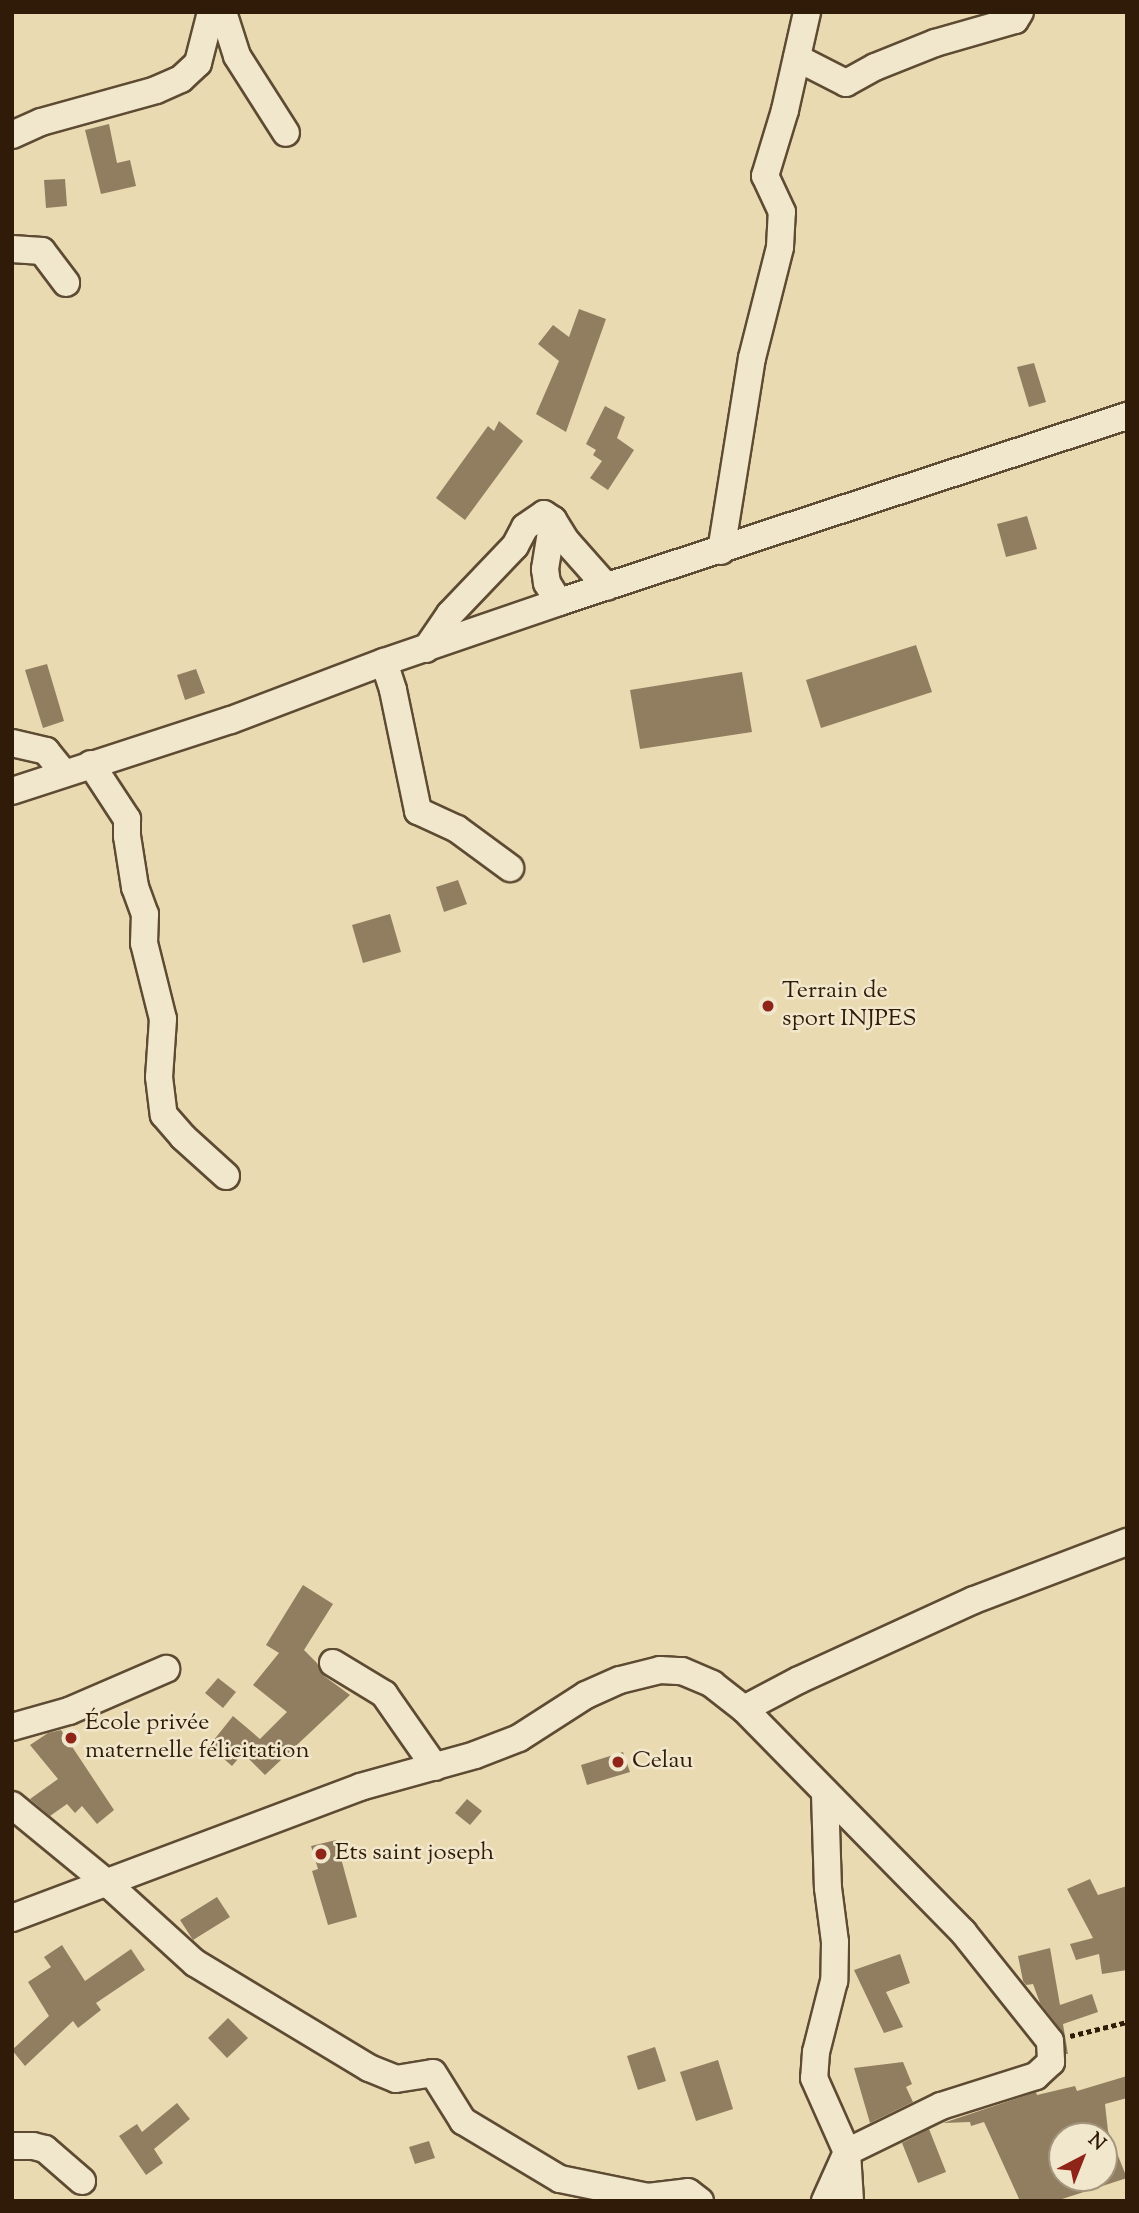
<!DOCTYPE html>
<html>
<head>
<meta charset="utf-8">
<style>
	body { margin:0 }
	#map { position:relative; width:1139px; height:2213px; overflow:hidden; background:#eadab1; font-family:"Sorts Mill Goudy",serif }
	div>[style] { position:absolute }
	[style*='--x'] { left:calc(var(--x)*1px); top:calc(var(--y)*1px); width:calc(var(--w)*1px); rotate:calc(var(--a)*1deg) }
	.building>* { inset:0; background:#917e60 }
	.path>* { height:4.5px; margin-top:-2.25px; transform-origin:0; background:repeating-linear-gradient(90deg,#301b09 0 5px,transparent 0 8.5px) }
	.roads { filter:drop-shadow(2px 0 #5e4b33) drop-shadow(-2px 0 #5e4b33) drop-shadow(0 2px #5e4b33) drop-shadow(0 -2px #5e4b33) }
	.street>* { height:26px; margin:-13px; padding:0 13px; transform-origin:13px; border-radius:13px; background:#f1e7cc }
	.dots>* { width:19px; height:19px; translate:-50% -50%; box-sizing:border-box; border:4px solid #f1e7cc; border-radius:50% }
	span { translate:-50% -50%; white-space:nowrap; text-align:center; line-height:1.15; -webkit-text-stroke:5px #f1e7cc; paint-order:stroke }
	.poi-label { font-size:24px; color:#301b09 }
	.left { translate:0 -50%; text-align:left }
	.frame { position:absolute; inset:0; border:14px solid #301b09; pointer-events:none }
	.north { position:absolute; left:1048px; top:2122px; width:70px; height:70px; box-sizing:border-box; background:#f1e7cc; border:2px solid #a4957e; border-radius:50%; rotate:42deg; font-size:19px; font-weight:700; line-height:28px; text-align:center; color:#301b09 }
	.north::after { content:''; display:block; margin:auto; width:24px; height:32px; background:#8f2418; clip-path:polygon(50% 0,100% 100%,50% 72%,0 100%) }
</style>
</head>
<body>
<div id="map">
	<div class="building">
		<div style="clip-path:polygon(109px 124px,117px 163px,130px 160px,136px 186px,101px 194px,85px 130px)"></div>
		<div style="clip-path:polygon(65px 179px,67px 206px,46px 208px,44px 180px)"></div>
		<div style="clip-path:polygon(579px 309px,606px 319px,566px 432px,536px 414px,559px 361px,538px 344px,553px 325px,569px 337px)"></div>
		<div style="clip-path:polygon(1034px 363px,1046px 402px,1029px 407px,1017px 367px)"></div>
		<div style="clip-path:polygon(605px 406px,625px 417px,617px 438px,634px 450px,608px 490px,590px 478px,602px 461px,593px 455px,596px 450px,586px 444px)"></div>
		<div style="clip-path:polygon(499px 421px,523px 441px,465px 520px,436px 498px,488px 426px,494px 431px)"></div>
		<div style="clip-path:polygon(1027px 516px,1037px 549px,1006px 557px,997px 524px)"></div>
		<div style="clip-path:polygon(916px 645px,932px 692px,821px 728px,806px 680px)"></div>
		<div style="clip-path:polygon(47px 664px,64px 721px,43px 728px,25px 670px)"></div>
		<div style="clip-path:polygon(196px 669px,205px 693px,185px 700px,177px 675px)"></div>
		<div style="clip-path:polygon(742px 672px,752px 732px,640px 749px,630px 690px)"></div>
		<div style="clip-path:polygon(458px 880px,467px 904px,444px 912px,436px 887px)"></div>
		<div style="clip-path:polygon(390px 914px,401px 952px,363px 963px,352px 925px)"></div>
		<div style="clip-path:polygon(303px 1585px,333px 1604px,304px 1650px,317px 1663px,324px 1676px,350px 1695px,265px 1775px,243px 1753px,232px 1766px,209px 1746px,233px 1716px,260px 1739px,287px 1712px,253px 1685px,279px 1653px,266px 1645px)"></div>
		<div style="clip-path:polygon(218px 1678px,236px 1692px,223px 1708px,205px 1693px)"></div>
		<div style="clip-path:polygon(61px 1730px,114px 1810px,97px 1824px,82px 1806px,75px 1813px,67px 1804px,50px 1816px,30px 1799px,58px 1779px,30px 1745px,48px 1733px)"></div>
		<div style="clip-path:polygon(623px 1752px,630px 1772px,587px 1785px,581px 1765px)"></div>
		<div style="clip-path:polygon(467px 1799px,482px 1811px,470px 1825px,455px 1813px)"></div>
		<div style="clip-path:polygon(336px 1840px,357px 1917px,328px 1925px,312px 1871px,318px 1869px,311px 1846px)"></div>
		<div style="clip-path:polygon(1090px 1879px,1098px 1895px,1127px 1886px,1127px 1970px,1102px 1974px,1099px 1954px,1076px 1960px,1070px 1944px,1093px 1938px,1067px 1889px)"></div>
		<div style="clip-path:polygon(217px 1897px,230px 1917px,193px 1940px,180px 1920px)"></div>
		<div style="clip-path:polygon(62px 1945px,85px 1981px,131px 1949px,145px 1970px,96px 2003px,101px 2010px,78px 2028px,73px 2021px,25px 2066px,12px 2050px,49px 2016px,28px 1982px,51px 1967px,44px 1957px)"></div>
		<div style="clip-path:polygon(1050px 1948px,1060px 2005px,1092px 1994px,1098px 2012px,1063px 2024px,1068px 2054px,1066px 2054px,1062px 2031px,1040px 2003px,1033px 1984px,1026px 1985px,1023px 1981px,1018px 1956px)"></div>
		<div style="clip-path:polygon(900px 1954px,910px 1983px,886px 1992px,903px 2027px,884px 2033px,854px 1970px)"></div>
		<div style="clip-path:polygon(228px 2018px,248px 2038px,227px 2058px,208px 2038px)"></div>
		<div style="clip-path:polygon(655px 2047px,666px 2081px,638px 2090px,627px 2056px)"></div>
		<div style="clip-path:polygon(718px 2060px,733px 2109px,696px 2121px,680px 2072px)"></div>
		<div style="clip-path:polygon(903px 2062px,912px 2084px,906px 2087px,913px 2102px,870px 2123px,854px 2068px)"></div>
		<div style="clip-path:polygon(evenodd,1127px 2076px,1127px 2098px,1105px 2104px,1108px 2131px,1127px 2178px,1056px 2201px,1020px 2201px,984px 2122px,971px 2126px,970px 2122px,943px 2123px,1036px 2092px,1037px 2095px,1075px 2086px,1077px 2091px,1127px 2076px,1062px 2136px,1104px 2136px,1104px 2178px,1062px 2178px,1062px 2136px)"></div>
		<div style="clip-path:polygon(177px 2103px,190px 2119px,154px 2149px,163px 2163px,146px 2175px,119px 2136px,137px 2124px,142px 2132px)"></div>
		<div style="clip-path:polygon(929px 2129px,946px 2172px,918px 2183px,902px 2143px)"></div>
		<div style="clip-path:polygon(429px 2141px,435px 2158px,415px 2164px,409px 2147px)"></div>
	</div>
	<div class="path">
		<div style="--x:1070;--y:2036;--w:59;--a:-13.8"></div>
	</div>
	<div class="roads">
		<div class="street">
			<div style="--x:223;--y:12;--w:46;--a:72.3"></div>
			<div style="--x:237;--y:56;--w:91;--a:57.5"></div>
			<div style="--x:797;--y:58;--w:55;--a:27"></div>
			<div style="--x:846;--y:83;--w:33;--a:-29"></div>
			<div style="--x:875;--y:67;--w:65;--a:-21.8"></div>
			<div style="--x:935;--y:43;--w:83;--a:-16"></div>
			<div style="--x:1015;--y:20;--w:9;--a:-58"></div>
			<div style="--x:12;--y:135;--w:32;--a:-24"></div>
			<div style="--x:41;--y:122;--w:119;--a:-15.5"></div>
			<div style="--x:156;--y:90;--w:27;--a:-24"></div>
			<div style="--x:181;--y:79;--w:23;--a:-43"></div>
			<div style="--x:198;--y:63;--w:53;--a:-75.7"></div>
			<div style="--x:12;--y:249;--w:30;--a:4"></div>
			<div style="--x:42;--y:251;--w:40;--a:53"></div>
			<div style="--x:553;--y:520;--w:26;--a:58"></div>
			<div style="--x:567;--y:542;--w:60;--a:48.4"></div>
			<div style="--x:721;--y:551;--w:195;--a:-80.9"></div>
			<div style="--x:752;--y:358;--w:114;--a:-75.8"></div>
			<div style="--x:780;--y:247;--w:35;--a:-87"></div>
			<div style="--x:782;--y:212;--w:40;--a:-115"></div>
			<div style="--x:765;--y:176;--w:69;--a:-73.1"></div>
			<div style="--x:785;--y:110;--w:100;--a:-77.3"></div>
			<div style="--x:426;--y:649;--w:42;--a:-55.6"></div>
			<div style="--x:450;--y:614;--w:94;--a:-46.3"></div>
			<div style="--x:515;--y:546;--w:21;--a:-62"></div>
			<div style="--x:525;--y:527;--w:23;--a:-34"></div>
			<div style="--x:544;--y:514;--w:11;--a:34"></div>
			<div style="--x:553;--y:520;--w:50;--a:99.3"></div>
			<div style="--x:545;--y:569;--w:14;--a:82"></div>
			<div style="--x:547;--y:583;--w:22;--a:58"></div>
			<div style="--x:384;--y:662;--w:29;--a:72"></div>
			<div style="--x:393;--y:690;--w:124;--a:78.3"></div>
			<div style="--x:418;--y:811;--w:43;--a:24.8"></div>
			<div style="--x:457;--y:829;--w:66;--a:36.3"></div>
			<div style="--x:12;--y:743;--w:35;--a:13"></div>
			<div style="--x:46;--y:751;--w:28;--a:51"></div>
			<div style="--x:91;--y:764;--w:66;--a:56.8"></div>
			<div style="--x:127;--y:819;--w:17;--a:90"></div>
			<div style="--x:127;--y:836;--w:52;--a:81.1"></div>
			<div style="--x:135;--y:887;--w:29;--a:70"></div>
			<div style="--x:145;--y:914;--w:29;--a:92"></div>
			<div style="--x:144;--y:943;--w:78;--a:76"></div>
			<div style="--x:163;--y:1019;--w:58;--a:93.9"></div>
			<div style="--x:159;--y:1077;--w:38;--a:83"></div>
			<div style="--x:164;--y:1115;--w:29;--a:49"></div>
			<div style="--x:183;--y:1137;--w:58;--a:42.2"></div>
			<div style="--x:12;--y:791;--w:230;--a:-18"></div>
			<div style="--x:231;--y:720;--w:164;--a:-20.8"></div>
			<div style="--x:384;--y:662;--w:185;--a:-18.9"></div>
			<div style="--x:559;--y:602;--w:598;--a:-18.13"></div>
			<div style="--x:333;--y:1663;--w:60;--a:31.3"></div>
			<div style="--x:384;--y:1694;--w:89;--a:55.1"></div>
			<div style="--x:744;--y:1709;--w:62;--a:-27.8"></div>
			<div style="--x:799;--y:1680;--w:192;--a:-24.6"></div>
			<div style="--x:974;--y:1600;--w:164;--a:-20.8"></div>
			<div style="--x:12;--y:1727;--w:59;--a:-15.7"></div>
			<div style="--x:69;--y:1711;--w:106;--a:-23.4"></div>
			<div style="--x:825;--y:1794;--w:94;--a:88.2"></div>
			<div style="--x:828;--y:1888;--w:54;--a:82.6"></div>
			<div style="--x:835;--y:1942;--w:39;--a:91"></div>
			<div style="--x:834;--y:1981;--w:73;--a:104.2"></div>
			<div style="--x:816;--y:2052;--w:26;--a:94"></div>
			<div style="--x:814;--y:2078;--w:81;--a:66"></div>
			<div style="--x:847;--y:2152;--w:54;--a:114.2"></div>
			<div style="--x:12;--y:1805;--w:123;--a:39.4"></div>
			<div style="--x:107;--y:1883;--w:119;--a:42.3"></div>
			<div style="--x:195;--y:1963;--w:203;--a:31.1"></div>
			<div style="--x:369;--y:2068;--w:29;--a:22"></div>
			<div style="--x:396;--y:2079;--w:37;--a:-9"></div>
			<div style="--x:433;--y:2073;--w:57;--a:58"></div>
			<div style="--x:463;--y:2121;--w:113;--a:30.9"></div>
			<div style="--x:560;--y:2179;--w:90;--a:11.6"></div>
			<div style="--x:648;--y:2197;--w:40;--a:-7.1"></div>
			<div style="--x:688;--y:2192;--w:15;--a:37"></div>
			<div style="--x:12;--y:1918;--w:372;--a:-20.6"></div>
			<div style="--x:360;--y:1787;--w:119;--a:-15.5"></div>
			<div style="--x:475;--y:1755;--w:47;--a:-21.1"></div>
			<div style="--x:519;--y:1738;--w:80;--a:-32.7"></div>
			<div style="--x:586;--y:1695;--w:37;--a:-24"></div>
			<div style="--x:620;--y:1680;--w:41;--a:-14"></div>
			<div style="--x:660;--y:1670;--w:22;--a:3"></div>
			<div style="--x:682;--y:1671;--w:33;--a:23"></div>
			<div style="--x:712;--y:1684;--w:41;--a:38"></div>
			<div style="--x:744;--y:1709;--w:313;--a:45.5"></div>
			<div style="--x:963;--y:1932;--w:139;--a:51.4"></div>
			<div style="--x:1050;--y:2041;--w:21;--a:87"></div>
			<div style="--x:1051;--y:2062;--w:21;--a:137"></div>
			<div style="--x:1036;--y:2076;--w:100;--a:162.5"></div>
			<div style="--x:941;--y:2106;--w:105;--a:153.9"></div>
			<div style="--x:847;--y:2152;--w:49;--a:86.5"></div>
			<div style="--x:12;--y:2146;--w:21;--a:0"></div>
			<div style="--x:33;--y:2146;--w:12;--a:14"></div>
			<div style="--x:45;--y:2149;--w:49;--a:40.9"></div>
		</div>
	</div>
	<div class="dots">
		<div style="left:768px;top:1006px;background:#8f2418"></div>
		<div style="left:71px;top:1738px;background:#8f2418"></div>
		<div style="left:618px;top:1762px;background:#8f2418"></div>
		<div style="left:321px;top:1854px;background:#8f2418"></div>
	</div>
	<div class="poi-label">
		<span class="left" style="left:782px;top:1006px">Terrain de<br>sport INJPES</span>
		<span class="left" style="left:85px;top:1738px">École privée<br>maternelle félicitation</span>
		<span class="left" style="left:632px;top:1762px">Celau</span>
		<span class="left" style="left:335px;top:1854px">Ets saint joseph</span>
	</div>
	<div class="frame"></div>
	<div class="north">N</div>
</div>
</body>
</html>
